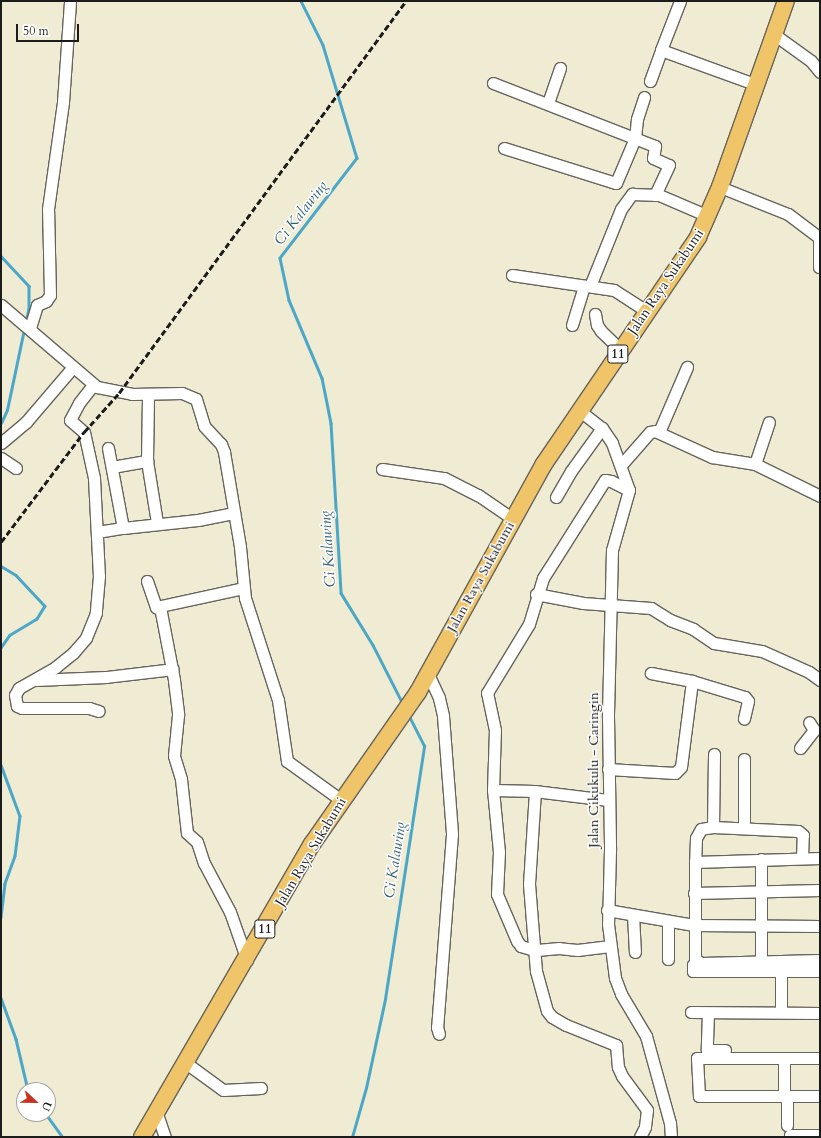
<!DOCTYPE html>
<html>
<head>
<meta charset="utf-8">
<style>
	body { margin:0 }
	#map { position:relative; width:821px; height:1138px; overflow:hidden; background:#f0ebd3; font-family:Cardo,serif }
	div>[style] { position:absolute }
	[style*='--x'] { left:calc(var(--x)*1px); top:calc(var(--y)*1px); width:calc(var(--w)*1px); rotate:calc(var(--a)*1deg) }
	.stream>* { height:2.5px; margin:-1.25px; padding:0 1.25px; transform-origin:1.25px; border-radius:1.25px; background:#4aa7c8 }
	.roads { filter:drop-shadow(1px 0 #66645c) drop-shadow(-1px 0 #66645c) drop-shadow(0 1px #66645c) drop-shadow(0 -1px #66645c) }
	.minor>* { height:11px; margin:-5.5px; padding:0 5.5px; transform-origin:5.5px; border-radius:5.5px; background:#fff }
	.highway>* { height:16px; margin:-8px; padding:0 8px; transform-origin:8px; border-radius:8px; background:#f0c469 }
	.rail>* { height:2.5px; margin-top:-1.25px; transform-origin:0; background:repeating-linear-gradient(90deg,#1c1c1c 0 6px,transparent 0 9px) }
	span { translate:-50% -50%; white-space:nowrap; text-align:center; line-height:1.15; -webkit-text-stroke:3px #fff; paint-order:stroke }
	.shield-label span { padding:1px 3px; background:#fff; border:1px solid; border-radius:3px; -webkit-text-stroke-width:0 }
	.shield-label { font-size:13px; color:#1c1c1c; font-weight:700 }
	.street-label { font-size:14px; color:#1c1c1c }
	.water-label { font-size:15px; color:#336272; font-style:italic }
	.frame { position:absolute; inset:0; border:2px solid #1c1c1c; pointer-events:none }
	.north { position:absolute; left:16px; top:1082px; width:40px; height:40px; box-sizing:border-box; background:#fff; border:1px solid #a4a4a4; border-radius:50%; rotate:112deg; font-size:11px; font-weight:700; line-height:16px; text-align:center; color:#1c1c1c }
	.north::after { content:''; display:block; margin:auto; width:14px; height:18px; background:#c8321e; clip-path:polygon(50% 0,100% 100%,50% 72%,0 100%) }
	.scale { position:absolute; left:16px; top:24px; width:63px; height:18px; box-sizing:border-box; border:2px solid #1c1c1c; border-top:0; padding-left:5px; font-size:12px; line-height:14px; white-space:nowrap; color:#1c1c1c; -webkit-text-stroke:3px #fff; paint-order:stroke }
</style>
</head>
<body>
<div id="map">
	<div class="stream">
		<div style="--x:301;--y:1;--w:49;--a:63.4"></div>
		<div style="--x:323;--y:45;--w:118;--a:73.3"></div>
		<div style="--x:357;--y:158;--w:126;--a:127.6"></div>
		<div style="--x:280;--y:258;--w:43;--a:77.9"></div>
		<div style="--x:289;--y:300;--w:85;--a:67.1"></div>
		<div style="--x:322;--y:378;--w:46;--a:78.7"></div>
		<div style="--x:331;--y:423;--w:170;--a:86.6"></div>
		<div style="--x:341;--y:593;--w:61;--a:58.4"></div>
		<div style="--x:373;--y:645;--w:66;--a:63"></div>
		<div style="--x:1;--y:256;--w:41;--a:47"></div>
		<div style="--x:29;--y:286;--w:23;--a:90"></div>
		<div style="--x:29;--y:309;--w:13;--a:103"></div>
		<div style="--x:1;--y:423;--w:14;--a:-65"></div>
		<div style="--x:7;--y:410;--w:83;--a:-78.1"></div>
		<div style="--x:1;--y:566;--w:17;--a:31"></div>
		<div style="--x:16;--y:575;--w:42;--a:46.9"></div>
		<div style="--x:45;--y:606;--w:15;--a:122"></div>
		<div style="--x:37;--y:619;--w:31;--a:149"></div>
		<div style="--x:10;--y:635;--w:16;--a:125"></div>
		<div style="--x:1;--y:765;--w:54;--a:69.6"></div>
		<div style="--x:20;--y:816;--w:40;--a:97.1"></div>
		<div style="--x:15;--y:856;--w:30;--a:110"></div>
		<div style="--x:5;--y:884;--w:34;--a:97"></div>
		<div style="--x:1;--y:998;--w:44;--a:69.9"></div>
		<div style="--x:16;--y:1039;--w:52;--a:76.8"></div>
		<div style="--x:46;--y:1114;--w:29;--a:54"></div>
		<div style="--x:352;--y:1137;--w:51;--a:-74.1"></div>
		<div style="--x:366;--y:1088;--w:91;--a:-77.9"></div>
		<div style="--x:385;--y:999;--w:256;--a:-81.2"></div>
		<div style="--x:424;--y:746;--w:34;--a:-117"></div>
	</div>
	<div class="roads">
		<div class="minor">
			<div style="--x:775;--y:35;--w:44;--a:35.8"></div>
			<div style="--x:811;--y:61;--w:14;--a:51"></div>
			<div style="--x:661;--y:50;--w:53;--a:-68.8"></div>
			<div style="--x:650;--y:81;--w:33;--a:-70"></div>
			<div style="--x:661;--y:50;--w:102;--a:20"></div>
			<div style="--x:493;--y:83;--w:174;--a:21.3"></div>
			<div style="--x:655;--y:146;--w:12;--a:99"></div>
			<div style="--x:653;--y:158;--w:17;--a:24"></div>
			<div style="--x:669;--y:165;--w:33;--a:115"></div>
			<div style="--x:548;--y:103;--w:37;--a:-71"></div>
			<div style="--x:504;--y:148;--w:117;--a:17.4"></div>
			<div style="--x:616;--y:183;--w:49;--a:-67.1"></div>
			<div style="--x:635;--y:138;--w:19;--a:-84"></div>
			<div style="--x:637;--y:119;--w:23;--a:-72"></div>
			<div style="--x:720;--y:187;--w:73;--a:21.7"></div>
			<div style="--x:788;--y:214;--w:40;--a:37"></div>
			<div style="--x:819;--y:237;--w:30;--a:90"></div>
			<div style="--x:512;--y:275;--w:103;--a:8.4"></div>
			<div style="--x:614;--y:290;--w:38;--a:33"></div>
			<div style="--x:590;--y:286;--w:83;--a:-68.1"></div>
			<div style="--x:621;--y:209;--w:19;--a:-54"></div>
			<div style="--x:632;--y:194;--w:27;--a:2"></div>
			<div style="--x:659;--y:195;--w:53;--a:23.2"></div>
			<div style="--x:1;--y:305;--w:126;--a:40.5"></div>
			<div style="--x:97;--y:387;--w:36;--a:11"></div>
			<div style="--x:132;--y:394;--w:50;--a:-1.1"></div>
			<div style="--x:182;--y:393;--w:15;--a:23"></div>
			<div style="--x:196;--y:399;--w:28;--a:73"></div>
			<div style="--x:204;--y:426;--w:25;--a:47"></div>
			<div style="--x:221;--y:444;--w:9;--a:69"></div>
			<div style="--x:224;--y:452;--w:96;--a:80.4"></div>
			<div style="--x:240;--y:547;--w:51;--a:84.4"></div>
			<div style="--x:245;--y:598;--w:107;--a:72.1"></div>
			<div style="--x:278;--y:700;--w:62;--a:81.6"></div>
			<div style="--x:287;--y:761;--w:67;--a:35.8"></div>
			<div style="--x:595;--y:314;--w:11;--a:80"></div>
			<div style="--x:597;--y:325;--w:7;--a:56"></div>
			<div style="--x:601;--y:331;--w:28;--a:44"></div>
			<div style="--x:572;--y:325;--w:41;--a:-72.9"></div>
			<div style="--x:30;--y:328;--w:24;--a:-73"></div>
			<div style="--x:37;--y:305;--w:10;--a:-24"></div>
			<div style="--x:46;--y:301;--w:7;--a:-56"></div>
			<div style="--x:50;--y:295;--w:86;--a:-91.3"></div>
			<div style="--x:48;--y:209;--w:108;--a:-82"></div>
			<div style="--x:63;--y:102;--w:101;--a:-86"></div>
			<div style="--x:93;--y:385;--w:23;--a:128"></div>
			<div style="--x:79;--y:403;--w:19;--a:118"></div>
			<div style="--x:70;--y:420;--w:18;--a:41"></div>
			<div style="--x:84;--y:432;--w:47;--a:77.7"></div>
			<div style="--x:94;--y:478;--w:98;--a:87.1"></div>
			<div style="--x:99;--y:576;--w:37;--a:95"></div>
			<div style="--x:96;--y:613;--w:27;--a:112"></div>
			<div style="--x:86;--y:638;--w:20;--a:131"></div>
			<div style="--x:73;--y:653;--w:22;--a:141"></div>
			<div style="--x:56;--y:667;--w:43;--a:150.4"></div>
			<div style="--x:19;--y:688;--w:8;--a:120"></div>
			<div style="--x:15;--y:695;--w:11;--a:80"></div>
			<div style="--x:17;--y:706;--w:5;--a:22"></div>
			<div style="--x:22;--y:708;--w:67;--a:0"></div>
			<div style="--x:89;--y:708;--w:10;--a:17"></div>
			<div style="--x:580;--y:411;--w:28;--a:38"></div>
			<div style="--x:602;--y:428;--w:18;--a:56"></div>
			<div style="--x:612;--y:443;--w:50;--a:70.1"></div>
			<div style="--x:629;--y:490;--w:62;--a:105.8"></div>
			<div style="--x:612;--y:550;--w:167;--a:91.4"></div>
			<div style="--x:608;--y:717;--w:133;--a:89.1"></div>
			<div style="--x:610;--y:850;--w:74;--a:91.5"></div>
			<div style="--x:608;--y:924;--w:54;--a:82.6"></div>
			<div style="--x:615;--y:978;--w:17;--a:69"></div>
			<div style="--x:621;--y:994;--w:49;--a:59.2"></div>
			<div style="--x:646;--y:1036;--w:90;--a:74.6"></div>
			<div style="--x:670;--y:1123;--w:14;--a:86"></div>
			<div style="--x:659;--y:432;--w:71;--a:-66.7"></div>
			<div style="--x:1;--y:443;--w:33;--a:-40"></div>
			<div style="--x:26;--y:422;--w:72;--a:-49.5"></div>
			<div style="--x:108;--y:448;--w:81;--a:79.4"></div>
			<div style="--x:123;--y:528;--w:75;--a:-6.1"></div>
			<div style="--x:198;--y:520;--w:37;--a:-11"></div>
			<div style="--x:1;--y:458;--w:18;--a:34"></div>
			<div style="--x:147;--y:461;--w:67;--a:-89.1"></div>
			<div style="--x:755;--y:464;--w:44;--a:-71.6"></div>
			<div style="--x:621;--y:465;--w:44;--a:-48.7"></div>
			<div style="--x:650;--y:432;--w:5;--a:-11"></div>
			<div style="--x:655;--y:431;--w:63;--a:24.5"></div>
			<div style="--x:712;--y:457;--w:44;--a:9.2"></div>
			<div style="--x:755;--y:464;--w:72;--a:26.2"></div>
			<div style="--x:112;--y:467;--w:36;--a:-10"></div>
			<div style="--x:147;--y:461;--w:63;--a:80.8"></div>
			<div style="--x:382;--y:469;--w:63;--a:8.3"></div>
			<div style="--x:444;--y:478;--w:38;--a:27"></div>
			<div style="--x:478;--y:495;--w:42;--a:34.4"></div>
			<div style="--x:556;--y:497;--w:30;--a:-60"></div>
			<div style="--x:571;--y:471;--w:53;--a:-54.2"></div>
			<div style="--x:97;--y:532;--w:26;--a:-9"></div>
			<div style="--x:147;--y:581;--w:28;--a:71"></div>
			<div style="--x:156;--y:607;--w:89;--a:-12.3"></div>
			<div style="--x:536;--y:594;--w:48;--a:10.8"></div>
			<div style="--x:583;--y:603;--w:68;--a:4.2"></div>
			<div style="--x:651;--y:608;--w:22;--a:32"></div>
			<div style="--x:670;--y:620;--w:25;--a:21"></div>
			<div style="--x:693;--y:629;--w:25;--a:34"></div>
			<div style="--x:714;--y:643;--w:49;--a:9.5"></div>
			<div style="--x:762;--y:651;--w:51;--a:24.1"></div>
			<div style="--x:809;--y:672;--w:14;--a:36"></div>
			<div style="--x:160;--y:607;--w:74;--a:79.1"></div>
			<div style="--x:174;--y:680;--w:35;--a:83"></div>
			<div style="--x:178;--y:715;--w:41;--a:95.6"></div>
			<div style="--x:174;--y:756;--w:24;--a:73"></div>
			<div style="--x:181;--y:779;--w:54;--a:83.7"></div>
			<div style="--x:187;--y:833;--w:13;--a:42"></div>
			<div style="--x:197;--y:842;--w:22;--a:72"></div>
			<div style="--x:204;--y:863;--w:55;--a:62"></div>
			<div style="--x:230;--y:912;--w:51;--a:70.5"></div>
			<div style="--x:428;--y:674;--w:26;--a:65"></div>
			<div style="--x:439;--y:698;--w:18;--a:77"></div>
			<div style="--x:443;--y:716;--w:118;--a:85.6"></div>
			<div style="--x:452;--y:834;--w:194;--a:94.4"></div>
			<div style="--x:437;--y:1027;--w:7;--a:74"></div>
			<div style="--x:36;--y:680;--w:70;--a:-2.5"></div>
			<div style="--x:106;--y:677;--w:67;--a:-6.8"></div>
			<div style="--x:692;--y:681;--w:55;--a:16.8"></div>
			<div style="--x:745;--y:697;--w:5;--a:53"></div>
			<div style="--x:748;--y:701;--w:18;--a:103"></div>
			<div style="--x:800;--y:748;--w:23;--a:-52"></div>
			<div style="--x:814;--y:730;--w:9;--a:-122"></div>
			<div style="--x:608;--y:769;--w:67;--a:3.4"></div>
			<div style="--x:675;--y:773;--w:8;--a:-45"></div>
			<div style="--x:681;--y:767;--w:87;--a:-82.7"></div>
			<div style="--x:692;--y:681;--w:42;--a:-169"></div>
			<div style="--x:493;--y:790;--w:42;--a:1.4"></div>
			<div style="--x:608;--y:800;--w:74;--a:-173"></div>
			<div style="--x:535;--y:791;--w:93;--a:93.7"></div>
			<div style="--x:529;--y:884;--w:87;--a:85.4"></div>
			<div style="--x:536;--y:971;--w:41;--a:74.6"></div>
			<div style="--x:547;--y:1011;--w:8;--a:50"></div>
			<div style="--x:552;--y:1017;--w:16;--a:30"></div>
			<div style="--x:566;--y:1025;--w:54;--a:21.8"></div>
			<div style="--x:616;--y:1045;--w:22;--a:85"></div>
			<div style="--x:618;--y:1067;--w:10;--a:66"></div>
			<div style="--x:622;--y:1076;--w:42;--a:53.7"></div>
			<div style="--x:647;--y:1110;--w:17;--a:97"></div>
			<div style="--x:645;--y:1127;--w:11;--a:117"></div>
			<div style="--x:713;--y:827;--w:73;--a:-89.2"></div>
			<div style="--x:744;--y:828;--w:69;--a:-90"></div>
			<div style="--x:802;--y:858;--w:23;--a:-88"></div>
			<div style="--x:803;--y:835;--w:6;--a:-141"></div>
			<div style="--x:798;--y:831;--w:85;--a:-177.3"></div>
			<div style="--x:713;--y:827;--w:12;--a:171"></div>
			<div style="--x:701;--y:829;--w:10;--a:119"></div>
			<div style="--x:696;--y:838;--w:24;--a:92"></div>
			<div style="--x:695;--y:862;--w:97;--a:90"></div>
			<div style="--x:695;--y:959;--w:7;--a:34"></div>
			<div style="--x:701;--y:963;--w:119;--a:-1.4"></div>
			<div style="--x:695;--y:862;--w:125;--a:-1.8"></div>
			<div style="--x:694;--y:893;--w:126;--a:-1.4"></div>
			<div style="--x:607;--y:910;--w:88;--a:9.8"></div>
			<div style="--x:694;--y:925;--w:126;--a:0.5"></div>
			<div style="--x:633;--y:915;--w:37;--a:87"></div>
			<div style="--x:668;--y:921;--w:38;--a:90"></div>
			<div style="--x:610;--y:946;--w:33;--a:173"></div>
			<div style="--x:577;--y:950;--w:18;--a:-174"></div>
			<div style="--x:559;--y:948;--w:25;--a:175"></div>
			<div style="--x:534;--y:950;--w:14;--a:-163"></div>
			<div style="--x:521;--y:946;--w:6;--a:-129"></div>
			<div style="--x:517;--y:941;--w:51;--a:-113.1"></div>
			<div style="--x:497;--y:894;--w:42;--a:-87.3"></div>
			<div style="--x:499;--y:852;--w:62;--a:-95.5"></div>
			<div style="--x:493;--y:790;--w:60;--a:-88.1"></div>
			<div style="--x:495;--y:730;--w:38;--a:-102"></div>
			<div style="--x:487;--y:693;--w:81;--a:-58.7"></div>
			<div style="--x:529;--y:624;--w:48;--a:-73.1"></div>
			<div style="--x:543;--y:578;--w:116;--a:-57.7"></div>
			<div style="--x:605;--y:480;--w:6;--a:9"></div>
			<div style="--x:611;--y:481;--w:20;--a:27"></div>
			<div style="--x:761;--y:961;--w:102;--a:-90"></div>
			<div style="--x:697;--y:962;--w:5;--a:143"></div>
			<div style="--x:693;--y:965;--w:6;--a:90"></div>
			<div style="--x:693;--y:971;--w:127;--a:0"></div>
			<div style="--x:691;--y:1012;--w:129;--a:0.4"></div>
			<div style="--x:781;--y:1012;--w:47;--a:-90"></div>
			<div style="--x:708;--y:1013;--w:37;--a:92"></div>
			<div style="--x:707;--y:1050;--w:18;--a:0"></div>
			<div style="--x:784;--y:1058;--w:38;--a:90"></div>
			<div style="--x:820;--y:1058;--w:123;--a:180"></div>
			<div style="--x:697;--y:1058;--w:38;--a:87"></div>
			<div style="--x:699;--y:1096;--w:121;--a:0"></div>
			<div style="--x:186;--y:1063;--w:46;--a:36.1"></div>
			<div style="--x:223;--y:1090;--w:38;--a:-3"></div>
			<div style="--x:157;--y:1114;--w:24;--a:71"></div>
			<div style="--x:787;--y:1125;--w:29;--a:-90"></div>
			<div style="--x:790;--y:1135;--w:30;--a:0"></div>
		</div>
		<div class="highway">
			<div style="--x:142;--y:1137;--w:339;--a:-59.9"></div>
			<div style="--x:312;--y:844;--w:185;--a:-55.1"></div>
			<div style="--x:418;--y:692;--w:260;--a:-61.1"></div>
			<div style="--x:544;--y:464;--w:274;--a:-55.8"></div>
			<div style="--x:698;--y:237;--w:55;--a:-66.3"></div>
			<div style="--x:720;--y:187;--w:197;--a:-70.5"></div>
		</div>
	</div>
	<div class="rail">
		<div style="--x:1;--y:542;--w:138;--a:-53"></div>
		<div style="--x:84;--y:432;--w:52;--a:-48.1"></div>
		<div style="--x:119;--y:393;--w:486;--a:-53.8"></div>
	</div>
	<div class="shield-label">
		<span style="left:618px;top:354px">11</span>
		<span style="left:265px;top:929px">11</span>
	</div>
	<div class="street-label">
		<span style="left:666px;top:282px;rotate:-56deg">Jalan Raya Sukabumi</span>
		<span style="left:481px;top:577px;rotate:-61deg">Jalan Raya Sukabumi</span>
		<span style="left:594px;top:770px;rotate:-90deg">Jalan Cikukulu - Caringin</span>
		<span style="left:311px;top:852px;rotate:-59deg">Jalan Raya Sukabumi</span>
	</div>
	<div class="water-label">
		<span style="left:301px;top:213px;rotate:-52deg">Ci Kalawing</span>
		<span style="left:328px;top:549px;rotate:-94deg">Ci Kalawing</span>
		<span style="left:395px;top:860px;rotate:-81deg">Ci Kalawing</span>
	</div>
	<div class="frame"></div>
	<div class="north">U</div>
	<div class="scale">50 m</div>
</div>
</body>
</html>
